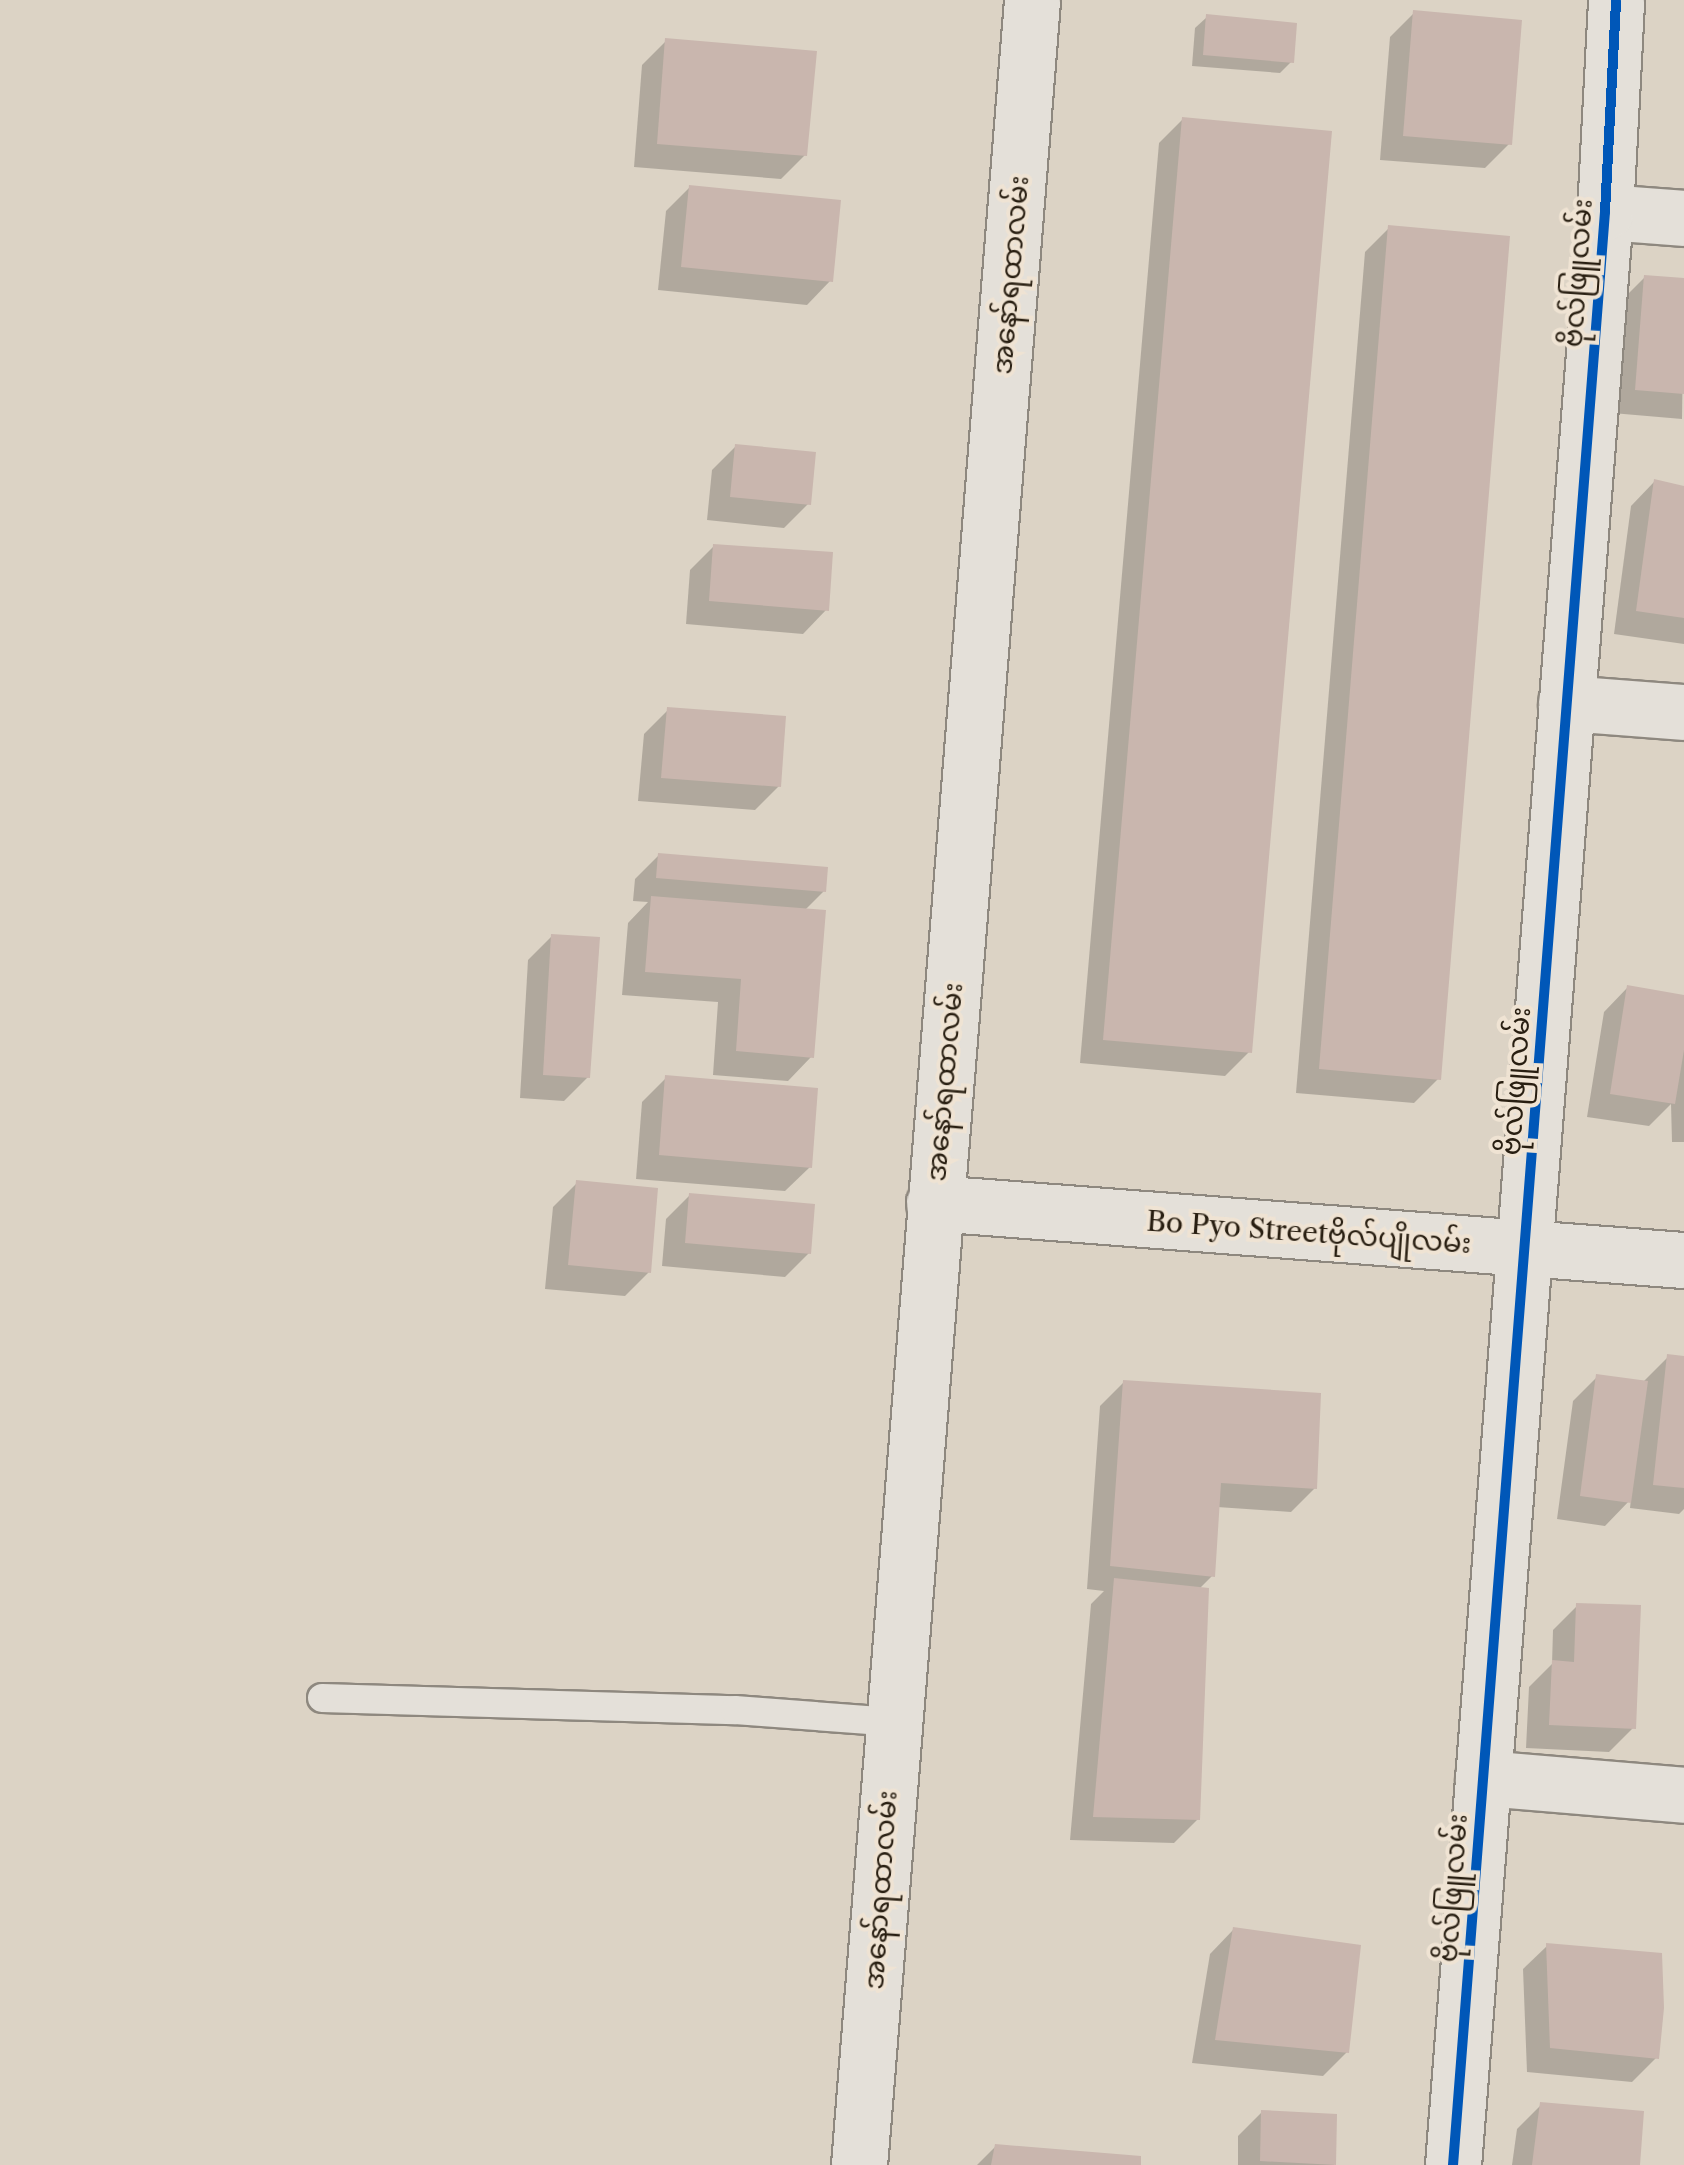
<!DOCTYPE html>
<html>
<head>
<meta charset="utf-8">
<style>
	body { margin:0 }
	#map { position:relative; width:1684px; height:2165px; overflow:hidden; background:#dcd3c5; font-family:"Libre Caslon Text","Noto Sans Myanmar",serif }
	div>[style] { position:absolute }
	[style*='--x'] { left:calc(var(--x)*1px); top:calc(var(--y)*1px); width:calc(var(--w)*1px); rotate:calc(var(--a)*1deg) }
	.shadow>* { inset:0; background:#0003 }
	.building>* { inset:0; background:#c9b6ae }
	.roads { filter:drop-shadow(2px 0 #8e887f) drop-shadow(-2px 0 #8e887f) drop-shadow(0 2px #8e887f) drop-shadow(0 -2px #8e887f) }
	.lane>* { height:28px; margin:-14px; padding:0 14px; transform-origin:14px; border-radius:14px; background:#e4e0d9 }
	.street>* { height:55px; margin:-27.5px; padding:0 27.5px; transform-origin:27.5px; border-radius:27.5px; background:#e4e0d9 }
	.secondary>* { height:55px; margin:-27.5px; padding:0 27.5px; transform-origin:27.5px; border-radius:27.5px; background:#e4e0d9 }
	.cycleway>* { height:10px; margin:-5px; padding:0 5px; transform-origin:5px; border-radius:5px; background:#0057b8 }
	span { translate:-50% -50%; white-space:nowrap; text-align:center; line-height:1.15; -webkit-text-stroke:8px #efe3d3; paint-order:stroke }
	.street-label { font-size:28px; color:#281e11 }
</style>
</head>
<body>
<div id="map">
	<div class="shadow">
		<div style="clip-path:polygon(1414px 13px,1509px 144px,1485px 168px,1380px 160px,1390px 37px)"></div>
		<div style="clip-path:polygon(1207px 17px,1291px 62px,1280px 73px,1192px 66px,1195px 28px)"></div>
		<div style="clip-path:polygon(666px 41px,805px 155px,781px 179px,634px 167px,642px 65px)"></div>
		<div style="clip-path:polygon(1183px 119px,1249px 1052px,1225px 1076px,1080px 1063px,1159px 143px)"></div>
		<div style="clip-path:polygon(690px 187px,831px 280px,807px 305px,658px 290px,666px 211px)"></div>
		<div style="clip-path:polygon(1389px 228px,1438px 1079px,1414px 1103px,1296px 1093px,1365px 252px)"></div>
		<div style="clip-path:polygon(1645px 277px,1684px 280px,1682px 419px,1612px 413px,1621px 301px)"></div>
		<div style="clip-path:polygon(736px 446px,808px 504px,784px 528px,707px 520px,712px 470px)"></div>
		<div style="clip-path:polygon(1654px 482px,1684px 489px,1684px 644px,1614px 634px,1631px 506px)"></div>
		<div style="clip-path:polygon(714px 546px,827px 609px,803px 634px,686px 624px,690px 570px)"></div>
		<div style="clip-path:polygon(668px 710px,779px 786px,755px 810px,638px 801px,644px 734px)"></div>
		<div style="clip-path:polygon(659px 855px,824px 891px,804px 911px,812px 1056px,788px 1081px,713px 1075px,718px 1002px,622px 995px,628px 923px,648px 902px,633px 901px,635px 879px)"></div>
		<div style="clip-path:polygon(552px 936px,588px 1077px,564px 1101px,520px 1098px,528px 960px)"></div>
		<div style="clip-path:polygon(1628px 987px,1684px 997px,1684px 1142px,1672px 1142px,1671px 1104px,1649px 1126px,1587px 1117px,1604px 1012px)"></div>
		<div style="clip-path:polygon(666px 1078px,810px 1167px,785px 1191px,636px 1179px,642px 1102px)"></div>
		<div style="clip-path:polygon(577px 1183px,649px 1272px,625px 1296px,545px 1289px,553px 1207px)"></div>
		<div style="clip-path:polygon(690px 1195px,809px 1253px,785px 1277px,662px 1266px,666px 1219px)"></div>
		<div style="clip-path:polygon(1668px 1357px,1684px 1359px,1684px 1509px,1679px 1514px,1630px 1508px,1631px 1499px,1605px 1526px,1557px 1519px,1573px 1401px,1597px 1377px,1644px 1381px)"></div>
		<div style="clip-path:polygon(1124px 1382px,1315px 1488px,1291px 1512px,1217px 1507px,1212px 1576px,1199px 1589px,1198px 1819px,1174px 1843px,1070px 1840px,1091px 1604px,1104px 1591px,1087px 1589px,1100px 1406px)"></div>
		<div style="clip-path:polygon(1577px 1606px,1633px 1728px,1609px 1752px,1526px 1748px,1529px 1687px,1552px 1664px,1553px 1630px)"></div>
		<div style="clip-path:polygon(1234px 1929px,1347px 2052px,1323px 2076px,1192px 2063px,1210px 1954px)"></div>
		<div style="clip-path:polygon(1547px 1946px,1656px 2058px,1632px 2082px,1527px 2072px,1523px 1969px)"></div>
		<div style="clip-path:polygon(1541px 2105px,1637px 2165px,1512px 2165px,1517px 2129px)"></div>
		<div style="clip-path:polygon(1262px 2112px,1334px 2117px,1334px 2165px,1238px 2165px,1238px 2136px)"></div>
		<div style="clip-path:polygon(996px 2146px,1138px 2165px,977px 2165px)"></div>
	</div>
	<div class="building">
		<div style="clip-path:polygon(1413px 10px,1522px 20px,1512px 145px,1403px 136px)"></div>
		<div style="clip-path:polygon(1206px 14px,1297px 23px,1294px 63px,1203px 55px)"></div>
		<div style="clip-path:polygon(665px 38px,817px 51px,807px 156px,657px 144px)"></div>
		<div style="clip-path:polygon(1182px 117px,1332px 131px,1252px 1053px,1103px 1040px)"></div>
		<div style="clip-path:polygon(689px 185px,841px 200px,833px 282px,681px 267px)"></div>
		<div style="clip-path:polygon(1388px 225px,1510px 236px,1441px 1080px,1319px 1069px)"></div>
		<div style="clip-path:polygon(1644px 275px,1684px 278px,1684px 394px,1635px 390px)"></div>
		<div style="clip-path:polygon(735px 444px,816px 452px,811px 505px,730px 497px)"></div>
		<div style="clip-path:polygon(1654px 479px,1684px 486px,1684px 618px,1636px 611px)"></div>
		<div style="clip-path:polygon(713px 544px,833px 552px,829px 611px,709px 601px)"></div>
		<div style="clip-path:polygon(667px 707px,786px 716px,781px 787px,661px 778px)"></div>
		<div style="clip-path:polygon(658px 853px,828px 867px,826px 892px,656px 878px)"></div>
		<div style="clip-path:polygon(651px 896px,826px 910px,814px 1058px,736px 1051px,741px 979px,645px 972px)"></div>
		<div style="clip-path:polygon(551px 934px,600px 937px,590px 1078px,543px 1075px)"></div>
		<div style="clip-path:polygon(1627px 985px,1684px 995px,1684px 1050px,1675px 1104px,1610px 1094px)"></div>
		<div style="clip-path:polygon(665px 1075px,818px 1088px,812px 1168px,659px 1155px)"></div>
		<div style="clip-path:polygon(576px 1180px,658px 1188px,651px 1273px,568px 1265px)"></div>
		<div style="clip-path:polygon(689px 1193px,815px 1204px,811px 1254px,685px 1243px)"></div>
		<div style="clip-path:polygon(1667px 1354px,1684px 1356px,1684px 1488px,1653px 1485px)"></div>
		<div style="clip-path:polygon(1596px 1374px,1648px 1381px,1631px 1503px,1580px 1496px)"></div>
		<div style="clip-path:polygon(1123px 1380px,1321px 1393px,1317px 1489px,1221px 1483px,1215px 1577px,1110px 1566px)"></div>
		<div style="clip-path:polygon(1114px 1578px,1209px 1588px,1200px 1820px,1093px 1817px)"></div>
		<div style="clip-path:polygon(1576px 1603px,1641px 1605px,1636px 1729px,1549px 1725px,1552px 1660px,1574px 1662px)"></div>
		<div style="clip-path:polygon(1233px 1927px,1361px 1945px,1349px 2053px,1215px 2040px)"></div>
		<div style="clip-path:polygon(1546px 1943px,1662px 1953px,1664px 2008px,1659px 2059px,1550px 2048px)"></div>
		<div style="clip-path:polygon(1540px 2102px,1644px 2111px,1640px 2165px,1532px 2165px)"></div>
		<div style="clip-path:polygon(1261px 2110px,1337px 2114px,1336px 2165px,1260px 2161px)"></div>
		<div style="clip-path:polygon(995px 2144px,1141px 2156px,1141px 2165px,991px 2165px)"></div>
	</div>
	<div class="roads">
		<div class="lane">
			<div style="--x:322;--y:1698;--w:413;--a:1.7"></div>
			<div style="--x:735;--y:1710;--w:158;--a:4.3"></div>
		</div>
		<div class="street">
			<div style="--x:1605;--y:212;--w:79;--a:4.3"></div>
			<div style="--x:1566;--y:703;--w:118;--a:4.4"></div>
			<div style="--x:934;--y:1203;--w:752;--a:4.35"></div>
			<div style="--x:1483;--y:1778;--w:202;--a:4.8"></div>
			<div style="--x:1453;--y:2165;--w:1959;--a:-85.55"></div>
			<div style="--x:1605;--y:212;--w:212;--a:-87"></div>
		</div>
		<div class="secondary">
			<div style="--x:859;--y:2165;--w:2172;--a:-85.43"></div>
		</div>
	</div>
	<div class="cycleway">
		<div style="--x:1453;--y:2165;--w:1959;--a:-85.55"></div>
		<div style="--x:1605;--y:212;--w:212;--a:-87"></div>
	</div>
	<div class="street-label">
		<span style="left:1577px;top:273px;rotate:-86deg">ဗိုလ်ဖြူလမ်း</span>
		<span style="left:1010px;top:275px;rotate:-85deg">အနော်ရထာလမ်း</span>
		<span style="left:1515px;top:1081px;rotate:-86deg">ဗိုလ်ဖြူလမ်း</span>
		<span style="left:944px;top:1082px;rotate:-85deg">အနော်ရထာလမ်း</span>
		<span style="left:1309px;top:1232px;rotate:4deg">Bo Pyo Streetဗိုလ်ပျိုလမ်း</span>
		<span style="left:1452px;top:1888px;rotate:-86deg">ဗိုလ်ဖြူလမ်း</span>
		<span style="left:880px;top:1890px;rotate:-86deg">အနော်ရထာလမ်း</span>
	</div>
</div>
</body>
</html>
